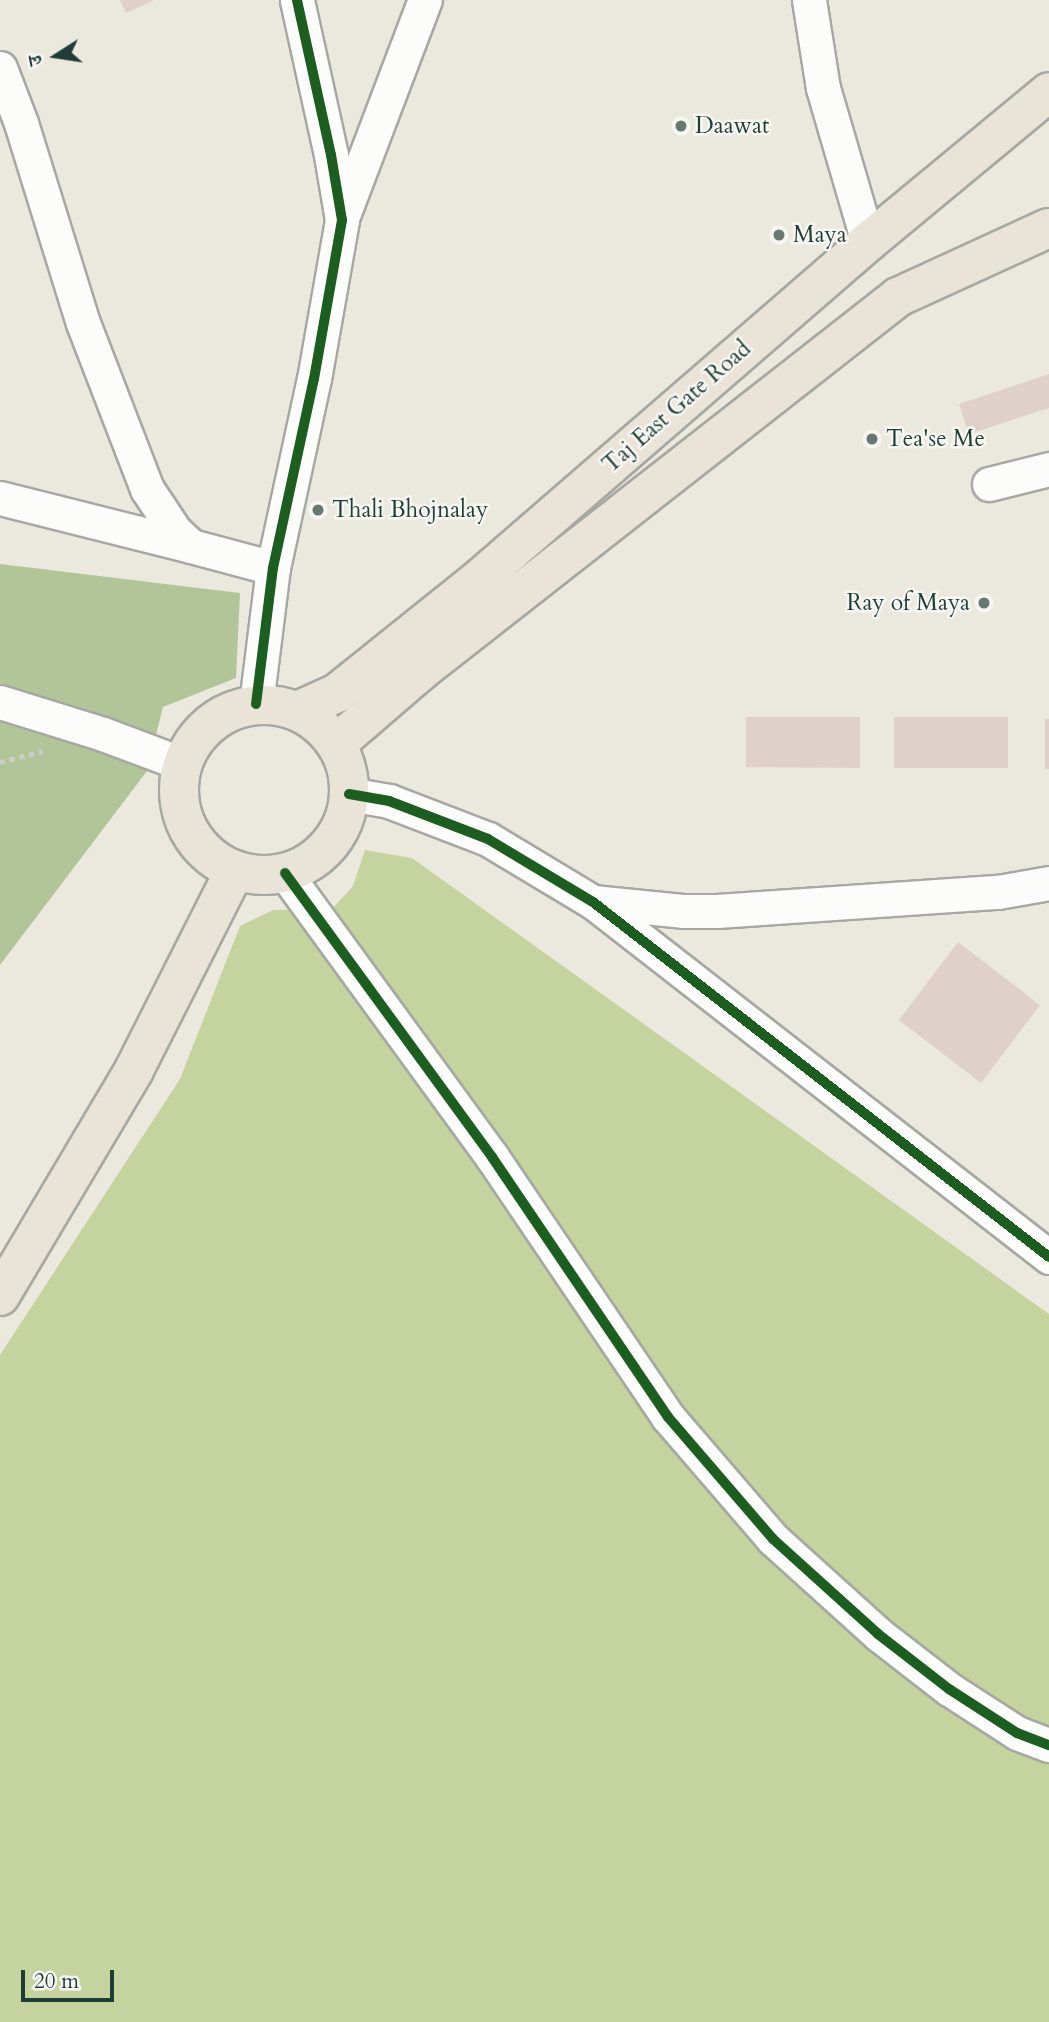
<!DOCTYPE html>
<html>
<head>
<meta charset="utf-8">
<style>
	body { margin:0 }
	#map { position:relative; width:1049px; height:2022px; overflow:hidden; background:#ebe8de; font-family:Cardo,"Noto Serif Devanagari",serif }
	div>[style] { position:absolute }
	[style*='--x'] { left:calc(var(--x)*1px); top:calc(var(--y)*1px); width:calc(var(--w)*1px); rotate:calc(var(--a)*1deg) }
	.green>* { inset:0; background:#c5d49f }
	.forest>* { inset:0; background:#b2c598 }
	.building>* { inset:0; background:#dfd1c9 }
	.path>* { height:4.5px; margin-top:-2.25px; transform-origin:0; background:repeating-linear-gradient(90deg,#cbcdca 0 5px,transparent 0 10px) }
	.roads { filter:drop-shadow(2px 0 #a6a8a2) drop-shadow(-2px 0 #a6a8a2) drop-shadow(0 2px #a6a8a2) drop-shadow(0 -2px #a6a8a2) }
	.minor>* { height:33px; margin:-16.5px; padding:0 16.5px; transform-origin:16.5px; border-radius:16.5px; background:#fcfcfa }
	.major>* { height:38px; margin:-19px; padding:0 19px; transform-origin:19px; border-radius:19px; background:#eae3d7 }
	.major>.ring { margin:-19px; padding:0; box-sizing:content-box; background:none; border:38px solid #eae3d7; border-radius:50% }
	.cycleway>* { height:10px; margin:-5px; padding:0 5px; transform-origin:5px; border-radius:5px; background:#1b5e20 }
	.dots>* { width:19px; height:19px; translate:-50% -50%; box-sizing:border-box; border:4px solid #f6f6f2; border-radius:50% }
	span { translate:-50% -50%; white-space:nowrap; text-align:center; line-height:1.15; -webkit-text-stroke:5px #f6f6f2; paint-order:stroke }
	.poi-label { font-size:23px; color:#1f3d34 }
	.left { translate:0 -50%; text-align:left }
	.right { translate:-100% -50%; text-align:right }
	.street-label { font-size:23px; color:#1f3d34 }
	.north { position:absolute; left:21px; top:21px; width:70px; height:70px; -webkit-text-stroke:5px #f6f6f2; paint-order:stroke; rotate:258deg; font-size:19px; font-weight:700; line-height:28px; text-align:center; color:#1f3d34 }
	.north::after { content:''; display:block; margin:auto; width:24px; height:32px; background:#1f3d34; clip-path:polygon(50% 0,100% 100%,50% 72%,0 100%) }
	.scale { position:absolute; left:21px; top:1970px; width:93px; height:32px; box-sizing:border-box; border:4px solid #1f3d34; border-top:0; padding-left:9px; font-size:21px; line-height:24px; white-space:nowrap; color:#1f3d34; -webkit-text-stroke:5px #f6f6f2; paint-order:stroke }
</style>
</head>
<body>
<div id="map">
	<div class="green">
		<div style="clip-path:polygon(365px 850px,412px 858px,1049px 1314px,1049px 2022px,0 2022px,0 1355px,180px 1079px,240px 926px,273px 910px,332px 909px,353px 886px)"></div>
	</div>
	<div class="forest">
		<div style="clip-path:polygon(0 564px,240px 593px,236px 678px,163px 707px,147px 771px,0 965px)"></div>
	</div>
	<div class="building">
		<div style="clip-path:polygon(120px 0,154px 0,126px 13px)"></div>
		<div style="clip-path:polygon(1049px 374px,1049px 408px,969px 434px,959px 404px)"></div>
		<div style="clip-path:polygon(746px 717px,860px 717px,860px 768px,746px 767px)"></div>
		<div style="clip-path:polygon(894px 717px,1008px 717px,1008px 768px,894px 768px)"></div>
		<div style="clip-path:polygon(1045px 719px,1049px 719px,1049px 769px,1045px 769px)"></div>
		<div style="clip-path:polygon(958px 942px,1040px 1005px,981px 1083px,899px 1020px)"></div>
	</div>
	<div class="path">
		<div style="--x:0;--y:762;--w:44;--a:-14.3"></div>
	</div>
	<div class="roads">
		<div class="minor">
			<div style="--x:809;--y:0;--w:89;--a:81"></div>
			<div style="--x:823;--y:88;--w:160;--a:73.7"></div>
			<div style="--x:0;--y:68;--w:59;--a:69.1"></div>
			<div style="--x:21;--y:123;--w:209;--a:72.8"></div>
			<div style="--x:83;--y:323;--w:178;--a:68.9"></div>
			<div style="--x:147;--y:489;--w:50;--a:56.3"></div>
			<div style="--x:175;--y:531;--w:22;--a:43"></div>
			<div style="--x:191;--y:546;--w:85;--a:15"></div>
			<div style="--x:342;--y:218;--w:233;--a:-69.2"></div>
			<div style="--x:989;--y:484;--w:62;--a:-14"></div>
			<div style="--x:0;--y:498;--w:197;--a:14.1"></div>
			<div style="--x:0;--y:702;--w:108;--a:17.3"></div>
			<div style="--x:103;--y:734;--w:85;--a:20.6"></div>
			<div style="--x:256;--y:704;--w:137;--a:-82.9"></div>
			<div style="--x:273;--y:568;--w:193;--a:-77.8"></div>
			<div style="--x:314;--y:379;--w:161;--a:-80"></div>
			<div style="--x:342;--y:220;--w:66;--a:-99.6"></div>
			<div style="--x:331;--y:155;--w:159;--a:-102.4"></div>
			<div style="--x:349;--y:794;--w:41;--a:9.9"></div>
			<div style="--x:389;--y:801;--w:106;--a:21"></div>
			<div style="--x:488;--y:839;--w:122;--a:31"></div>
			<div style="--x:593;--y:902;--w:578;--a:37.9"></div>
			<div style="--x:285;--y:873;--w:351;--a:53.9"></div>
			<div style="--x:492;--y:1157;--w:314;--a:55.9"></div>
			<div style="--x:668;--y:1417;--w:161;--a:49.3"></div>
			<div style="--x:773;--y:1539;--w:142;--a:42.1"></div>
			<div style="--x:878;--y:1634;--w:90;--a:37.8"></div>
			<div style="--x:949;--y:1689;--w:81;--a:32.9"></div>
			<div style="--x:1017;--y:1733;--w:34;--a:21"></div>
			<div style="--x:593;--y:902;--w:90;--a:5.7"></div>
			<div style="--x:683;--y:911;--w:34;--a:0"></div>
			<div style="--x:717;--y:911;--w:282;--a:-3.9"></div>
			<div style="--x:998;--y:892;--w:52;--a:-10"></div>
		</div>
		<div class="major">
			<div class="ring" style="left:179px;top:705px;width:132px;height:132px"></div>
			<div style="--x:297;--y:711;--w:44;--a:-24.2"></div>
			<div style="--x:337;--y:693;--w:181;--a:-38.7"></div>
			<div style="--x:478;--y:580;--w:516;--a:-40.91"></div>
			<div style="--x:868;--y:242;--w:235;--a:-39.6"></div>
			<div style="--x:336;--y:744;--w:113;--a:-40.7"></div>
			<div style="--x:422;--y:670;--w:605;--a:-38.08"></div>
			<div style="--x:898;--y:297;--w:166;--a:-24.6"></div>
			<div style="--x:0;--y:1296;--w:263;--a:-59.3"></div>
			<div style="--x:134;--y:1070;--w:224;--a:-63.2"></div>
		</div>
	</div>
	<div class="cycleway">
		<div style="--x:256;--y:704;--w:137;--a:-82.9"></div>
		<div style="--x:273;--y:568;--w:193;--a:-77.8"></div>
		<div style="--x:314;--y:379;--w:161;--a:-80"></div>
		<div style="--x:342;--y:220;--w:66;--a:-99.6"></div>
		<div style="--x:331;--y:155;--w:159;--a:-102.4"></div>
		<div style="--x:349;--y:794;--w:41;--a:9.9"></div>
		<div style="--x:389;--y:801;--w:106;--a:21"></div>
		<div style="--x:488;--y:839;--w:122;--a:31"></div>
		<div style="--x:593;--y:902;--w:578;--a:37.9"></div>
		<div style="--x:285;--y:873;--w:351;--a:53.9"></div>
		<div style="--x:492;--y:1157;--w:314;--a:55.9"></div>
		<div style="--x:668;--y:1417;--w:161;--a:49.3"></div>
		<div style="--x:773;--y:1539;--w:142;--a:42.1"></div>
		<div style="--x:878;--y:1634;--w:90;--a:37.8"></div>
		<div style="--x:949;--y:1689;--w:81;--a:32.9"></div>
		<div style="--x:1017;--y:1733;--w:34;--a:21"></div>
	</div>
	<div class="dots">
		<div style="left:681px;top:126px;background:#667970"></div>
		<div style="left:779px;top:235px;background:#667970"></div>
		<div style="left:872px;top:439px;background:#667970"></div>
		<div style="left:318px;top:510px;background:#667970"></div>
		<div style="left:984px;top:603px;background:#667970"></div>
	</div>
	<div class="poi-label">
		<span class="left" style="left:695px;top:126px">Daawat</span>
		<span class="left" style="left:793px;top:235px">Maya</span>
		<span class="left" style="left:886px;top:439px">Tea'se Me</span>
		<span class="left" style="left:332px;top:510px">Thali Bhojnalay</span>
		<span class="right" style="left:970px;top:603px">Ray of Maya</span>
	</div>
	<div class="street-label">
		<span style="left:677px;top:407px;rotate:-41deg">Taj East Gate Road</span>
	</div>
	<div class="north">उ</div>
	<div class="scale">20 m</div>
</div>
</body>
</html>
